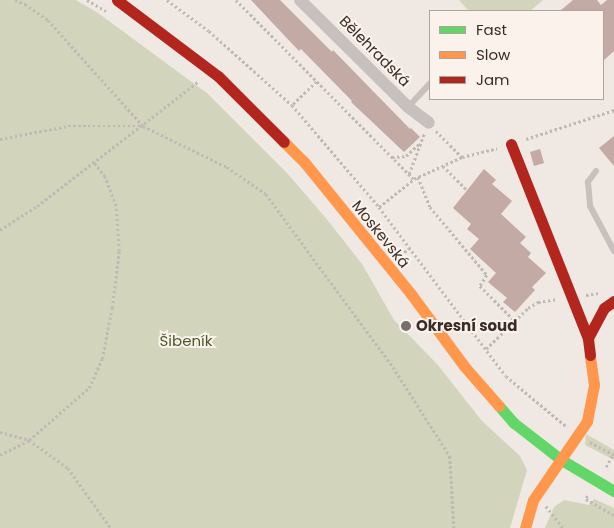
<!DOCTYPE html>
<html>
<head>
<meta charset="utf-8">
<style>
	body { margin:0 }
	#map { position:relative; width:614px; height:528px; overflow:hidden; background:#efe8e3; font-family:Poppins,sans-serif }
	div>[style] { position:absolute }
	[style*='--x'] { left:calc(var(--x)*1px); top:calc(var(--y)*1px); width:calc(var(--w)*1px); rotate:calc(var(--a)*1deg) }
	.green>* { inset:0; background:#d2d4bc }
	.building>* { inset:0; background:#c3aaa4 }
	.path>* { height:2.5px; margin-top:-1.25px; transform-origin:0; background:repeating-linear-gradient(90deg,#c1b9b4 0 2.5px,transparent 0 5px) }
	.lane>* { height:6px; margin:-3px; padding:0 3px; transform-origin:3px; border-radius:3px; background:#c8c0bc }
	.street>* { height:12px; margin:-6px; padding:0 6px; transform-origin:6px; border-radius:6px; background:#c8c0bc }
	.fast>* { height:11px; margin:-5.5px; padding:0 5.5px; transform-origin:5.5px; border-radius:5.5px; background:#63d668 }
	.slow>* { height:11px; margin:-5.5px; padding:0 5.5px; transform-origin:5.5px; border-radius:5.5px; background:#ff974d }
	.jam>* { height:11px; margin:-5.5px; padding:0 5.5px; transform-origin:5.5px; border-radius:5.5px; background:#b3261e }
	.dots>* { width:14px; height:14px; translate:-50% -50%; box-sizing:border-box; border:2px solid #fbf2eb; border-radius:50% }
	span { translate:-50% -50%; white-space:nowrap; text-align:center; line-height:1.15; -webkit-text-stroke:4px #fbf2eb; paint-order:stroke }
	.street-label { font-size:15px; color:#3a2d29 }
	.poi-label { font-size:15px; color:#3a2d29; font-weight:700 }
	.left { translate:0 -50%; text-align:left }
	.park-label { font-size:15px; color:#4d592c }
	.legend { position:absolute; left:429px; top:10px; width:175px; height:90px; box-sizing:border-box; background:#fbf2eb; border:1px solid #aea39d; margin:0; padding:6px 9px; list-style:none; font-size:15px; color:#3a2d29 }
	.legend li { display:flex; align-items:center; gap:10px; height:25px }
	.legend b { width:25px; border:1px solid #aea39d }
</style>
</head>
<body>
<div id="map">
	<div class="green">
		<div style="clip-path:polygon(0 0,76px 0,98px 13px,208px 94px,287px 173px,325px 217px,362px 264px,394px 320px,437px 364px,482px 421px,520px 456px,527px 470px,510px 528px,0 528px)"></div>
		<div style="clip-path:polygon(459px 0,543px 0,530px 11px,469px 11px)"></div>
		<div style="clip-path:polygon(586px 434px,614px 450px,614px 460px,585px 445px)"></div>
		<div style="clip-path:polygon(594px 499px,614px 508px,614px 528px,545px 528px,554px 507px,564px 500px,589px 505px)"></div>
	</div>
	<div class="building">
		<div style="clip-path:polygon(251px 0,280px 0,332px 52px,333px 50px,410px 129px,411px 128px,420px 137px,404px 152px,351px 102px,352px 101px,301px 49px,299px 51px)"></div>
		<div style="clip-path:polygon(573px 0,597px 0,601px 5px,607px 0,614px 0,614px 51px,603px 61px,603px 11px,560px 11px)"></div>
		<div style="clip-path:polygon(614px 136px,614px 166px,599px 148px)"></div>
		<div style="clip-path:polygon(540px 149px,544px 163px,534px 166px,530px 152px)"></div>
		<div style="clip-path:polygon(484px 169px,496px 180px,492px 184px,512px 201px,501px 214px,526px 237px,520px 243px,531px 253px,528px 257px,546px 273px,532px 287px,535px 290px,515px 312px,503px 302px,507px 298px,488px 282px,496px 273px,470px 249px,479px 239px,467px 229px,471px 224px,453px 208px)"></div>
	</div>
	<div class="path">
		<div style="--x:15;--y:0;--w:11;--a:22"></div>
		<div style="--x:25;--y:4;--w:28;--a:35"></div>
		<div style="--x:48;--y:20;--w:142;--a:48.1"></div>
		<div style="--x:143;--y:126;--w:93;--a:26"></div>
		<div style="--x:227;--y:167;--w:47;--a:34.7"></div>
		<div style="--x:266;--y:194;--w:215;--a:53.7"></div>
		<div style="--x:393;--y:367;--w:106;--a:57.4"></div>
		<div style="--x:450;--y:456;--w:72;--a:86.8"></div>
		<div style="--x:87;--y:0;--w:22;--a:30"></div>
		<div style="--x:167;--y:0;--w:52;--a:36.4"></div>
		<div style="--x:209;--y:31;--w:111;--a:41.7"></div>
		<div style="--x:292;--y:105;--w:134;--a:49.5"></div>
		<div style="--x:379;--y:207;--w:211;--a:53.1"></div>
		<div style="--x:506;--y:376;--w:80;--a:39.9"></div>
		<div style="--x:236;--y:0;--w:252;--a:45.2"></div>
		<div style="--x:293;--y:104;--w:33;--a:-44"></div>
		<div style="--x:436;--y:131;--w:37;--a:45"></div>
		<div style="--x:0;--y:139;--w:69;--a:-10.8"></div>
		<div style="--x:68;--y:126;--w:74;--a:0"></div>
		<div style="--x:526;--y:139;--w:93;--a:-18.2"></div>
		<div style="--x:392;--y:157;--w:14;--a:-4"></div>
		<div style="--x:406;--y:156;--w:19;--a:-43"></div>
		<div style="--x:443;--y:166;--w:33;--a:45"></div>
		<div style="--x:409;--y:174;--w:43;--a:-69.4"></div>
		<div style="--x:418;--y:177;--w:32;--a:68"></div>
		<div style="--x:430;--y:207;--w:89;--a:50"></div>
		<div style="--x:487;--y:275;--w:13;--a:122"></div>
		<div style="--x:480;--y:286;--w:49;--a:45"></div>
		<div style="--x:379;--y:207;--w:45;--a:-38.7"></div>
		<div style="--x:414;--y:179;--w:53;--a:-24.6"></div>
		<div style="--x:462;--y:157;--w:36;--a:-14"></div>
		<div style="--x:0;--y:230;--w:44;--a:-33"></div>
		<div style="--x:37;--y:206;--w:205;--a:-37.7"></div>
		<div style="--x:400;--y:255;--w:12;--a:-35"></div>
		<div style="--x:586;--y:295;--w:12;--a:-9"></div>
		<div style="--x:486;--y:349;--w:59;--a:-44.3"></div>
		<div style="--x:528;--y:308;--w:12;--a:-31"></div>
		<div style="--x:538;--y:302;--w:18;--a:-9"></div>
		<div style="--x:0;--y:432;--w:30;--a:15"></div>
		<div style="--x:29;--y:440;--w:79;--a:-40.9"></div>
		<div style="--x:89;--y:388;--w:32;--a:-66"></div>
		<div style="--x:102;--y:359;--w:52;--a:-78.9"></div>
		<div style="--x:112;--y:308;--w:57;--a:-83"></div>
		<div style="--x:119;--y:251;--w:45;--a:-93.8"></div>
		<div style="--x:116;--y:206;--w:31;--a:-111"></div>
		<div style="--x:105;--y:177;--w:18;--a:-128"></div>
		<div style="--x:590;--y:442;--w:27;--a:28"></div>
		<div style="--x:0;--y:455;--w:33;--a:-27"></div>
		<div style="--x:29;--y:440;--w:48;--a:35.7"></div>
		<div style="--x:68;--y:468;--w:74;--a:54.4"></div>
		<div style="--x:606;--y:467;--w:15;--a:-62"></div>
		<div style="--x:588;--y:496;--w:4;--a:124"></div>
		<div style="--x:586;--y:499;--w:32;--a:30"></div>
		<div style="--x:546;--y:506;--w:28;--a:52"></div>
	</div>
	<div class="lane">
		<div style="--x:408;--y:107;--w:33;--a:-47"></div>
		<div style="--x:596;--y:171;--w:14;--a:126"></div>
		<div style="--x:588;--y:182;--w:24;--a:85"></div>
		<div style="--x:590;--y:206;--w:51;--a:61.9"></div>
	</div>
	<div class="street">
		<div style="--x:300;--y:0;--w:152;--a:44.7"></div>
		<div style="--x:408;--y:107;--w:26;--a:37"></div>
	</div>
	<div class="fast">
		<div style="--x:499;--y:406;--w:23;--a:49"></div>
		<div style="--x:514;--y:423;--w:58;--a:38"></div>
		<div style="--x:560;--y:459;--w:63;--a:30.7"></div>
	</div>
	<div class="slow">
		<div style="--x:284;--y:142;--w:30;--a:45"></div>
		<div style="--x:305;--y:163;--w:169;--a:51"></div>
		<div style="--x:411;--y:294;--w:89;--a:53.6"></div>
		<div style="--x:464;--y:366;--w:53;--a:48.8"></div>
		<div style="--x:525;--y:528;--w:29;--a:-74"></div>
		<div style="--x:533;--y:500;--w:96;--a:-55.6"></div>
		<div style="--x:587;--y:421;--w:37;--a:-79"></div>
		<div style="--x:594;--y:385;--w:30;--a:-98"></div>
	</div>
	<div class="jam">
		<div style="--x:117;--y:0;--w:126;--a:37"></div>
		<div style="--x:218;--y:76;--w:93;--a:45"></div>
		<div style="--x:511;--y:144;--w:209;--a:68.4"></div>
		<div style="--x:590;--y:355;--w:17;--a:-97"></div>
		<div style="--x:588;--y:338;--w:34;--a:-62"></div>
		<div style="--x:604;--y:308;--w:12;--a:-35"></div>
	</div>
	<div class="dots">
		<div style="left:406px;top:326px;background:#796e6a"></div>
	</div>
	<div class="street-label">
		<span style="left:375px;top:51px;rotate:45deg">Bělehradská</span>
		<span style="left:381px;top:234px;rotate:51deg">Moskevská</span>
	</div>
	<div class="poi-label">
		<span class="left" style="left:416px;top:326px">Okresní soud</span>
	</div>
	<div class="park-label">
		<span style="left:186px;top:341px">Šibeník</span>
	</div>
	<ul class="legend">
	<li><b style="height:6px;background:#63d668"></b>Fast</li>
	<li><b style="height:6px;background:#ff974d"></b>Slow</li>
	<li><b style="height:6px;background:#b3261e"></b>Jam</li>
	</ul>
</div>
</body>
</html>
